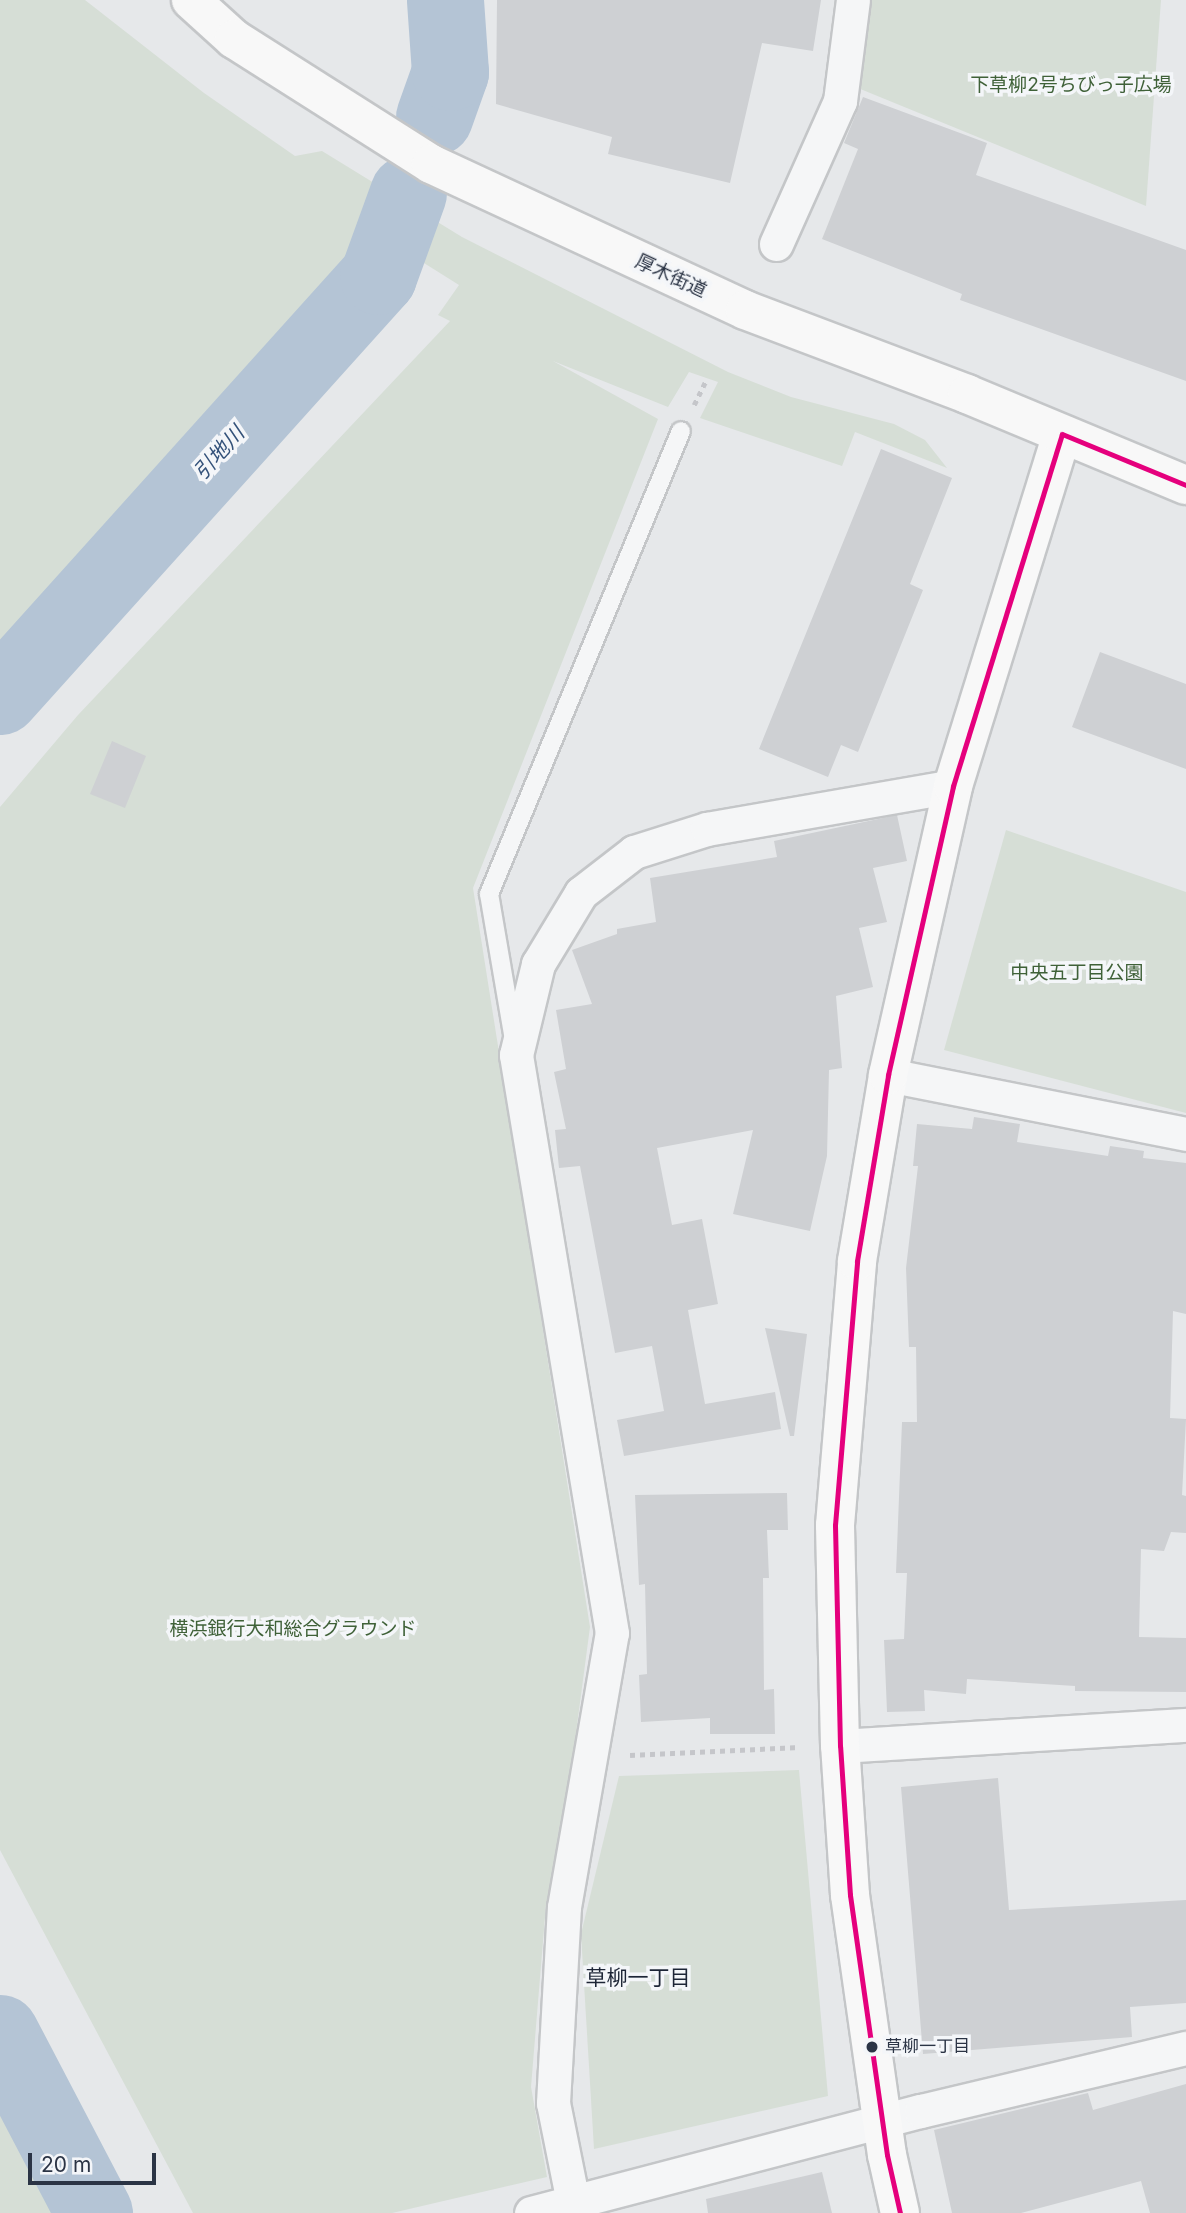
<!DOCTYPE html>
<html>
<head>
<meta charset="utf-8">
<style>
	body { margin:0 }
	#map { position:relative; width:1186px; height:2213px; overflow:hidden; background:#e6e8ea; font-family:Inter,"Noto Sans JP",sans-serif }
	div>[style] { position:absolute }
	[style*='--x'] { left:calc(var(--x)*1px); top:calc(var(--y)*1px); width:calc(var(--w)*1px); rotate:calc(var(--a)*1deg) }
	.green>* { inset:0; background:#d6ded6 }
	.river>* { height:77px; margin:-38.5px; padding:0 38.5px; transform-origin:38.5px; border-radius:38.5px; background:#b4c4d5 }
	.building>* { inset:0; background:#ced0d3 }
	.path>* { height:4.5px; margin-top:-2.25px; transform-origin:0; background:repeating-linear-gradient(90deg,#c5c6ca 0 5px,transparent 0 10px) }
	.roads { filter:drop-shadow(2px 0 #c4c6c8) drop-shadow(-2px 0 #c4c6c8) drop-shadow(0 2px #c4c6c8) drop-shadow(0 -2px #c4c6c8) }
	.lane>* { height:18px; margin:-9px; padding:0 9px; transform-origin:9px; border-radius:9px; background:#f5f6f7 }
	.street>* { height:33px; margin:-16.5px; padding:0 16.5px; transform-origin:16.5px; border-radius:16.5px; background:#f5f6f7 }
	.secondary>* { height:38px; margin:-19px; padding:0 19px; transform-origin:19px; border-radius:19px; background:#f8f8f8 }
	.primary>* { height:38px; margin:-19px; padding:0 19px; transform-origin:19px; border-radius:19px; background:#f8f8f8 }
	.bus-1>* { height:5px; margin:-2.5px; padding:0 2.5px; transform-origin:2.5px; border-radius:2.5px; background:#e5007d }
	.dots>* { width:19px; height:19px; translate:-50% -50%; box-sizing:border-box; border:4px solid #f4f6f9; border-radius:50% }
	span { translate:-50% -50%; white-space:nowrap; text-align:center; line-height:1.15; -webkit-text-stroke:7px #f4f6f9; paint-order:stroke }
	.bus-label { font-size:17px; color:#2b3445 }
	.left { translate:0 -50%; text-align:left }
	.park-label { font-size:19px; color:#3f6138 }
	.street-label { font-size:19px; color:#2b3445 }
	.water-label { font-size:21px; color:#34527a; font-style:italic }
	.neighbourhood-label { font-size:21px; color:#1d2536 }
	.scale { position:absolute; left:28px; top:2153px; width:128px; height:32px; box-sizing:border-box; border:4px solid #2b3445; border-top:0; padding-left:9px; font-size:21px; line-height:24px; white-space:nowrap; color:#2b3445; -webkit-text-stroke:5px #f4f6f9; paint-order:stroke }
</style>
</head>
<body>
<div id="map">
	<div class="green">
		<div style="clip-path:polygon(0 0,85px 0,204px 93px,295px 156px,322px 151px,462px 237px,728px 372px,791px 397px,894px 424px,925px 440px,947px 468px,855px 432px,842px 466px,700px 418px,718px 382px,689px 372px,668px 407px,553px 361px,658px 419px,473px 888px,590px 1627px,570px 1778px,546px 1905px,531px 2087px,547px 2177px,392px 2213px,193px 2213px,0 1850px,0 807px,78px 715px,450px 321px,438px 315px,459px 285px,400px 248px,261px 371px,188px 445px,0 660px)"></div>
		<div style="clip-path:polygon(869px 0,1161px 0,1146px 206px,853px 86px)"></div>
		<div style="clip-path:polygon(1006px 830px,1186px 892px,1186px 1113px,944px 1050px)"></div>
		<div style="clip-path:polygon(799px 1770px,828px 2096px,594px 2149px,581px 1934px,619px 1776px)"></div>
		<div style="clip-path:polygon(0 2070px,47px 2160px,81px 2213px,0 2213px)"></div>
	</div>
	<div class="river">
		<div style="--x:434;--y:117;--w:48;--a:-70.4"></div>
		<div style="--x:450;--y:72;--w:72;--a:-94"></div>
		<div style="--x:0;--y:696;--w:565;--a:-48.01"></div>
		<div style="--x:378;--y:276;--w:88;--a:-70.1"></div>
		<div style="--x:0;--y:2033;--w:203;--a:62.4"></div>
	</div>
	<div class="building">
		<div style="clip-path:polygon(497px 0,821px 0,813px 51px,762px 43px,730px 183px,608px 154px,612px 137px,496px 104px)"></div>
		<div style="clip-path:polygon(863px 97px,987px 143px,976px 175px,1186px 250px,1186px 381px,960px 300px,962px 294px,822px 239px,858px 149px,844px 143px)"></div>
		<div style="clip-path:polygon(881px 449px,952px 478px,910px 584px,923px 590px,858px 752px,841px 745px,828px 777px,759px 749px)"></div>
		<div style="clip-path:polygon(1100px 652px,1186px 684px,1186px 769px,1072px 727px)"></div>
		<div style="clip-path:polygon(112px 741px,146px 756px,125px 808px,90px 794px)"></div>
		<div style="clip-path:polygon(897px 815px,907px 861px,873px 868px,887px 922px,859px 928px,873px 987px,836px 996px,842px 1068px,829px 1070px,827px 1156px,810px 1231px,733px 1214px,753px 1130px,657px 1148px,672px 1225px,702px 1219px,718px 1304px,688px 1310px,705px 1404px,775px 1392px,781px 1429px,624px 1456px,617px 1420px,664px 1411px,652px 1346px,615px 1353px,580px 1166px,559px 1168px,555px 1130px,566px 1129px,554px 1072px,566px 1069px,556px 1010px,592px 1004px,572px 950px,617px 934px,617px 929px,656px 922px,650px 878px,777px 857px,774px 841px)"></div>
		<div style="clip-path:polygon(974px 1117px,1020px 1124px,1017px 1142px,1108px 1156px,1110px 1146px,1144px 1151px,1143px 1158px,1186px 1163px,1186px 1314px,1173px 1311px,1170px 1418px,1186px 1419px,1182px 1495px,1186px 1496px,1186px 1533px,1171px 1532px,1164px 1551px,1141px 1549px,1139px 1637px,1186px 1638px,1186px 1692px,1075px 1691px,1075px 1686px,967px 1679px,966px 1694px,924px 1690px,925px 1711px,887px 1712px,884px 1640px,904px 1639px,907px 1573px,896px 1573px,902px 1422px,917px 1422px,916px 1347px,909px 1347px,906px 1268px,918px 1166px,913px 1166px,917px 1124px,972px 1129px)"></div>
		<div style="clip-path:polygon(765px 1328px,807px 1334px,794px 1436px,790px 1436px)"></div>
		<div style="clip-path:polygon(787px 1493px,788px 1530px,767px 1530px,769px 1578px,763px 1578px,764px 1690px,774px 1689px,775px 1734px,710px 1734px,710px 1718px,641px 1722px,639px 1675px,647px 1674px,645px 1584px,639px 1585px,635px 1495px)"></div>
		<div style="clip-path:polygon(998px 1778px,1009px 1910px,1186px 1900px,1186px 2003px,1130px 2007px,1132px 2037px,923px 2054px,901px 1787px)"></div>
		<div style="clip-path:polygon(1186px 2084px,1186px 2213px,1150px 2213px,1141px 2181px,1021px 2213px,952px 2213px,934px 2130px,1088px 2093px,1093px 2110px)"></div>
		<div style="clip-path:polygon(822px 2172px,832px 2213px,708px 2213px,706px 2199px)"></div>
	</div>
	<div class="path">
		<div style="--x:694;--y:405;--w:25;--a:-64"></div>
		<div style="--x:630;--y:1755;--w:170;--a:-2.7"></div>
	</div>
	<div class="roads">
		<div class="lane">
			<div style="--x:513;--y:1034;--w:142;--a:-99.7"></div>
			<div style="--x:489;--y:894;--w:501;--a:-67.48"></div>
		</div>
		<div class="street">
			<div style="--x:776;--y:244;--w:157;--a:-65.9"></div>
			<div style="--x:840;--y:101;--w:102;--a:-82.7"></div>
			<div style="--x:888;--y:1075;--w:304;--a:11.2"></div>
			<div style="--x:840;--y:1746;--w:347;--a:-3.5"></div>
			<div style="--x:573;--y:2202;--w:101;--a:-101.4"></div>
			<div style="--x:553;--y:2103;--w:196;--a:-86.8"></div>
			<div style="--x:564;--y:1907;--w:278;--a:-80.1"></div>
			<div style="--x:612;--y:1633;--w:586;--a:-99.43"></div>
			<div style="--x:516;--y:1055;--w:94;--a:-76.4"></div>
			<div style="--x:538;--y:964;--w:83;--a:-58.8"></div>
			<div style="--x:581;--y:893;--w:67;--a:-37.7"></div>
			<div style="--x:634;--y:852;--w:77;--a:-17.5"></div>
			<div style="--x:707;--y:829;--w:250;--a:-9.9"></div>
			<div style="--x:531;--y:2213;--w:403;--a:-14.7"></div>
			<div style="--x:921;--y:2111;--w:272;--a:-13.4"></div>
		</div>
		<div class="secondary">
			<div style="--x:900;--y:2213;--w:59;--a:-102.6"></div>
			<div style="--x:887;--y:2155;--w:263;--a:-98.1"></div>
			<div style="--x:850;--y:1895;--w:149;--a:-93.8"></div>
			<div style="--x:840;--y:1746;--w:221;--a:-91.3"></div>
			<div style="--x:835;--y:1525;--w:265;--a:-85.2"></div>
			<div style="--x:857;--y:1261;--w:189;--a:-80.5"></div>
			<div style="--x:888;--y:1075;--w:296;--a:-77.3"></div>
			<div style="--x:953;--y:786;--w:368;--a:-72.8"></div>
		</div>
		<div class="primary">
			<div style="--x:191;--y:0;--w:58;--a:42.2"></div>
			<div style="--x:234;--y:39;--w:233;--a:32.4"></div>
			<div style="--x:431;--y:164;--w:346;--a:24.9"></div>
			<div style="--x:745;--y:310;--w:237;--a:20.7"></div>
			<div style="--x:967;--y:394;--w:237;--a:22.6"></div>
		</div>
	</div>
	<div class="bus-1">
		<div style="--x:1062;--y:434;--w:134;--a:22.4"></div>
		<div style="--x:900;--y:2213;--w:59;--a:-102.6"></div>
		<div style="--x:887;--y:2155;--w:263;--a:-98.1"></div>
		<div style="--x:850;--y:1895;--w:149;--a:-93.8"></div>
		<div style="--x:840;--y:1746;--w:221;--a:-91.3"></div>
		<div style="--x:835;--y:1525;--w:265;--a:-85.2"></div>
		<div style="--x:857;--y:1261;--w:189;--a:-80.5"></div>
		<div style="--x:888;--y:1075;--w:296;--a:-77.3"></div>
		<div style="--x:953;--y:786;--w:368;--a:-72.8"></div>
	</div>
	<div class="dots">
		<div style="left:872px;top:2047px;background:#2b3445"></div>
	</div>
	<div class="bus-label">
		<span class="left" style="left:885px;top:2047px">草柳一丁目</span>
	</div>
	<div class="park-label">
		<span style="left:1071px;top:85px">下草柳2号ちびっ子広場</span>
		<span style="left:1077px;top:973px">中央五丁目公園</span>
		<span style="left:293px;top:1629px">横浜銀行大和総合グラウンド</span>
	</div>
	<div class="street-label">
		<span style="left:671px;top:276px;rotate:25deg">厚木街道</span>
	</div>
	<div class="water-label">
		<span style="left:219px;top:453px;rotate:-48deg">引地川</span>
	</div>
	<div class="neighbourhood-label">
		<span style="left:638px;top:1978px">草柳一丁目</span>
	</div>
	<div class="scale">20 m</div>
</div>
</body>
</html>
